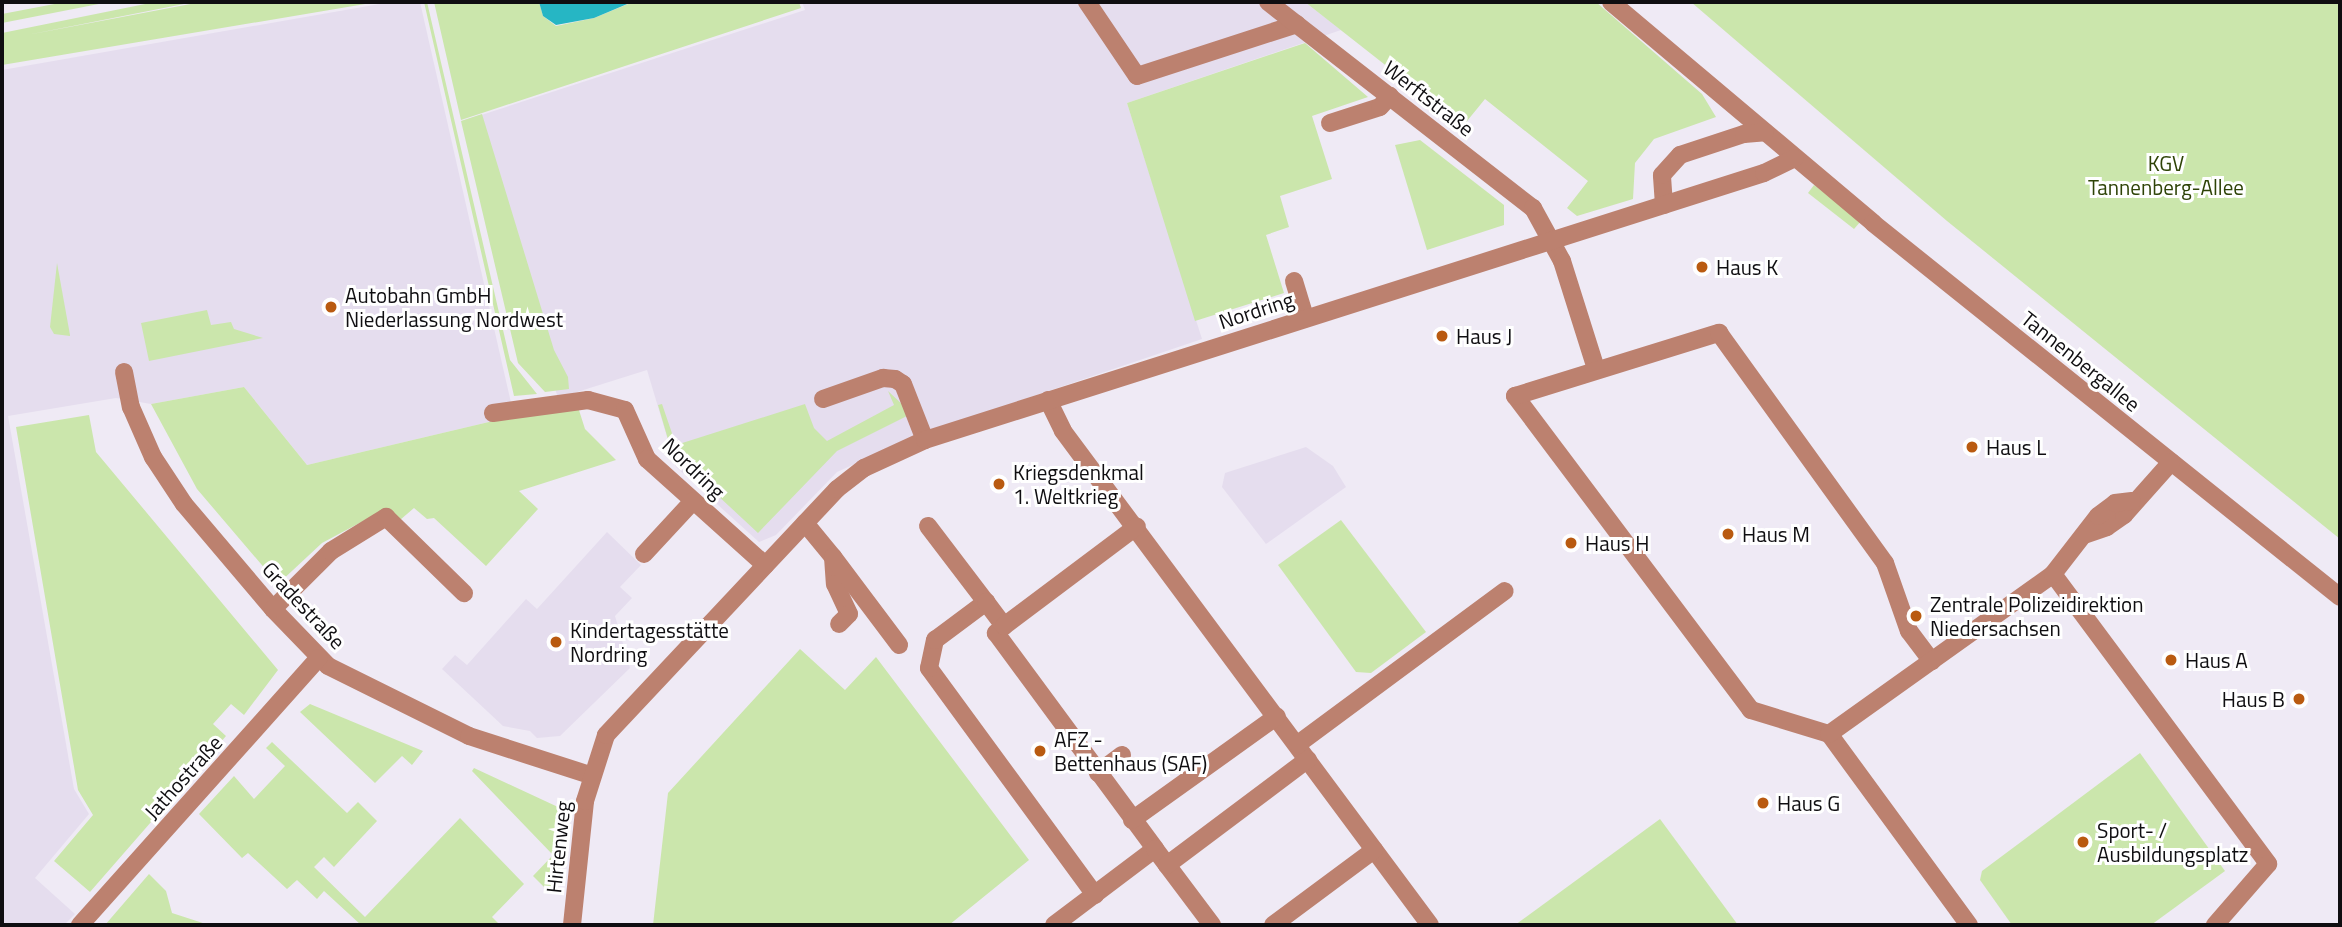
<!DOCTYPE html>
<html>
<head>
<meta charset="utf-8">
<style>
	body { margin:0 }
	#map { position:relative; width:2342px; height:927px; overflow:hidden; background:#efeaf5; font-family:"Titillium Web",sans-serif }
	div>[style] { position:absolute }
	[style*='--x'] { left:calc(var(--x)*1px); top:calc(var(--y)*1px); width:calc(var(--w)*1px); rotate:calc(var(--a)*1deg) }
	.built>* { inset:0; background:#e5ddee }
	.green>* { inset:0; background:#cbe6ac }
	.water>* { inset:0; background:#26b6c4 }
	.minor>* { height:18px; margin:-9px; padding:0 9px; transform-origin:9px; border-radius:9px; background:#bc816f }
	.dots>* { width:19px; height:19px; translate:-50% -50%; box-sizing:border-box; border:4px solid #fff; border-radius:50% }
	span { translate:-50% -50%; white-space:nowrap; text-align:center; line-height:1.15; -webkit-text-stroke:6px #fff; paint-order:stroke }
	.street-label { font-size:21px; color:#0f0e11 }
	.park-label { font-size:21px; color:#2e4307 }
	.poi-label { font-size:21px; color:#0f0e11 }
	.left { translate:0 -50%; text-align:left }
	.right { translate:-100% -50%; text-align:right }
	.frame { position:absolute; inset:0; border:4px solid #0f0e11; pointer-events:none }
</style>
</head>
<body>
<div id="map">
	<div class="built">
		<div style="clip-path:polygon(391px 2px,420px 2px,514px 416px,307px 465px,244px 387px,151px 404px,116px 398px,8px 416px,74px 789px,89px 814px,35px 878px,75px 914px,64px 925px,2px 925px,2px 70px)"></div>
		<div style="clip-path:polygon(802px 2px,1305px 2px,1341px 30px,1127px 103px,1202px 339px,916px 436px,837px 472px,776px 535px,759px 542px,676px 467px,647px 370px,558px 398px,469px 119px,805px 10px)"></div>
		<div style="clip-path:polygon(1306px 447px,1333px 466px,1346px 487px,1266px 544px,1222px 487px,1225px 473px)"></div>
		<div style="clip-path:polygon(607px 532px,641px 565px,620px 587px,632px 598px,615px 616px,630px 668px,560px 736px,537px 738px,530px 731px,503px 726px,442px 669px,455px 655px,467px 665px,526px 599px,537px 609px)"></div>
	</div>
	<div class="green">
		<div style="clip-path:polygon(65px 2px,109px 2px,2px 23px,2px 14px)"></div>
		<div style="clip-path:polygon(155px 2px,194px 2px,27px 35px,201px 2px,377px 2px,2px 65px,2px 33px)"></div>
		<div style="clip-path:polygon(424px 2px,427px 2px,510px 360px,537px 394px,514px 396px)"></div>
		<div style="clip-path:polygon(434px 2px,539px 2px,543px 16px,556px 26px,594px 18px,633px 2px,799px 2px,801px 8px,461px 120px)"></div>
		<div style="clip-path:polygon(1305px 2px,1596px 2px,1702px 94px,1716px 117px,1654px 139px,1635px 163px,1633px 199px,1577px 216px,1567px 208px,1588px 181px,1485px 99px,1463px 126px)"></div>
		<div style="clip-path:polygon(1691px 2px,2340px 2px,2340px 539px,1947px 221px)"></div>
		<div style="clip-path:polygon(1305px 43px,1368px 97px,1312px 116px,1332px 179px,1280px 196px,1289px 227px,1266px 235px,1284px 293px,1195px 321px,1127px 103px)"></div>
		<div style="clip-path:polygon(482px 114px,554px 350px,568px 377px,569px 389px,545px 392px,518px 363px,461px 121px)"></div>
		<div style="clip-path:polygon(1420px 140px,1504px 205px,1504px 225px,1427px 250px,1395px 145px)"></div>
		<div style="clip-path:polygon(1814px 185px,1861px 221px,1854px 229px,1808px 193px)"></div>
		<div style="clip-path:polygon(57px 263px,70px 335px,70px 336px,54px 334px,50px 327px)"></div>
		<div style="clip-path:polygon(207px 310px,211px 325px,231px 322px,234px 329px,263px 338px,149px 361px,141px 323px)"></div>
		<div style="clip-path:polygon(244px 387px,307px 465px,514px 416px,578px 407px,585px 429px,616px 460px,519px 491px,538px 509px,486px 566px,434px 518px,427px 519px,414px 508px,400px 520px,382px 511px,322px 543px,278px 584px,197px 489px,151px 404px)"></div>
		<div style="clip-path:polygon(888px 391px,904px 406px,907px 416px,837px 451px,758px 533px,672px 453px,658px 405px,662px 404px,676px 445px,805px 404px,814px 428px,827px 441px,894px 405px)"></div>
		<div style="clip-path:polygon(89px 415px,96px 452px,278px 670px,244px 715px,231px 704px,213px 724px,226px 736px,90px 892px,54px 861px,93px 815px,78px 790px,16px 427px)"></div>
		<div style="clip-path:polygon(1341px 520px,1426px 632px,1371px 673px,1356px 672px,1278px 565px)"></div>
		<div style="clip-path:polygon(800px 649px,845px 690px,876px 657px,1029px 860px,949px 925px,653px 925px,668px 793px)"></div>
		<div style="clip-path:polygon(310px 704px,423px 751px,412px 765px,402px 756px,375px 783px,300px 712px)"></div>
		<div style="clip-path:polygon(272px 742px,347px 813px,358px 802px,377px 821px,334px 867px,324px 857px,314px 867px,365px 917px,460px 818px,524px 884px,492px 917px,500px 925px,361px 925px,324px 891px,317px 899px,297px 880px,287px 889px,248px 853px,242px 858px,199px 814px,234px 776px,254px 799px,285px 766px,266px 748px)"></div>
		<div style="clip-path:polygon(2140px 753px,2225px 871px,2151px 925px,2012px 925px,1980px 880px,1982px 871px)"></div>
		<div style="clip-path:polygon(474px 768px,558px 807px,551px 894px,533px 876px,553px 855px,472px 771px)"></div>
		<div style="clip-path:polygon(1660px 819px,1738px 925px,1515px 925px)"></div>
		<div style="clip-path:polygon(149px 874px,166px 891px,172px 913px,209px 925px,105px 925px)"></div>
	</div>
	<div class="water">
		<div style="clip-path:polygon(539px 2px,632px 2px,594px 18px,556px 25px,543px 16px)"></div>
	</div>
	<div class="minor">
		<div style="--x:1087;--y:2;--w:89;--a:56"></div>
		<div style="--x:1137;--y:76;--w:168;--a:-18"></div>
		<div style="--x:1268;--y:2;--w:336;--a:37.9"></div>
		<div style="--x:1533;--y:208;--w:60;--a:61.3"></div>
		<div style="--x:1562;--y:261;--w:113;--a:72.5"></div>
		<div style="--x:1611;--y:2;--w:343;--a:40.1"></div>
		<div style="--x:1873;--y:223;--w:598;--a:38.69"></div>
		<div style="--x:1330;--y:123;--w:52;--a:-17.7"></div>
		<div style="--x:1380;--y:107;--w:15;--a:-48"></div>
		<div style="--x:1664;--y:205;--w:30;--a:-94"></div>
		<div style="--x:1662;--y:175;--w:27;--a:-48"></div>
		<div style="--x:1680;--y:155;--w:67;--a:-18.2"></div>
		<div style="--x:1744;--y:134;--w:21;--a:-5"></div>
		<div style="--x:1294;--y:281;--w:39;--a:73"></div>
		<div style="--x:124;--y:372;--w:36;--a:79"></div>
		<div style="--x:131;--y:407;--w:55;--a:66.3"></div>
		<div style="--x:153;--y:457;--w:56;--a:56.6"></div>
		<div style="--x:184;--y:504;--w:138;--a:49.7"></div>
		<div style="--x:273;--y:609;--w:79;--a:46"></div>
		<div style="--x:328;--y:666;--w:157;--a:26.4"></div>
		<div style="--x:469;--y:736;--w:127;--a:17.9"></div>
		<div style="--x:823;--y:399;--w:64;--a:-19.3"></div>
		<div style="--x:883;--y:378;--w:12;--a:5"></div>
		<div style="--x:895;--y:379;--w:9;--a:32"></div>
		<div style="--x:903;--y:384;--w:60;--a:68.6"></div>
		<div style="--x:1048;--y:400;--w:34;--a:64"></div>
		<div style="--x:1063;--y:431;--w:615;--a:53.39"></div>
		<div style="--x:493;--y:413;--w:96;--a:-7.8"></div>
		<div style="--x:588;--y:400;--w:38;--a:15"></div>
		<div style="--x:625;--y:410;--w:54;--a:65.8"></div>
		<div style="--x:647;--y:459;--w:159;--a:41.9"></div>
		<div style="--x:805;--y:523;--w:44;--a:50.5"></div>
		<div style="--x:833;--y:557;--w:27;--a:86"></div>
		<div style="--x:835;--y:584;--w:33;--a:65"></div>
		<div style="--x:849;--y:614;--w:14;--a:135"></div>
		<div style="--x:928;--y:526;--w:96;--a:52.7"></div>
		<div style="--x:2084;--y:535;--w:24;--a:-19"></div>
		<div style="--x:2107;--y:527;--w:21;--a:-35"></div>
		<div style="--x:2124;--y:515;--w:71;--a:-48.4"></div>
		<div style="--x:644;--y:554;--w:72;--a:-47.2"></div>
		<div style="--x:833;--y:557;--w:110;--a:53.1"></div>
		<div style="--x:2053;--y:574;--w:361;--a:53.4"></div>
		<div style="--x:2268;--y:864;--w:81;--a:131"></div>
		<div style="--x:273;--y:609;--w:82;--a:-45"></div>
		<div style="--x:331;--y:551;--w:65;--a:-31.7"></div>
		<div style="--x:386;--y:517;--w:109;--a:44.3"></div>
		<div style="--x:1004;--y:626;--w:11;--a:139"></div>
		<div style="--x:996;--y:633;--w:268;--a:53.6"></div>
		<div style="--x:1829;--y:734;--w:82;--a:-162.9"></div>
		<div style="--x:1751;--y:710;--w:393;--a:-126.9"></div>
		<div style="--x:1515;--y:396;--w:214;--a:-17.2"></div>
		<div style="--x:1719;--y:333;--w:284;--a:54.2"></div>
		<div style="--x:1885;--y:563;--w:72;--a:70.6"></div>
		<div style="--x:1909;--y:631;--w:38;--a:53"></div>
		<div style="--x:1298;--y:744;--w:257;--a:-36.5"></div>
		<div style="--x:1098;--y:773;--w:30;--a:-37"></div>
		<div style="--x:1132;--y:820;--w:178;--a:-35.6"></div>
		<div style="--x:1167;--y:865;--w:75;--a:53.1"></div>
		<div style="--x:1095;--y:895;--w:281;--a:-126.2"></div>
		<div style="--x:929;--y:668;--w:29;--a:-78"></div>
		<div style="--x:935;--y:640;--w:64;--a:-36.7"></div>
		<div style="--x:986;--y:602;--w:30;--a:53"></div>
		<div style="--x:1004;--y:626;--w:166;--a:-36.9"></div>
		<div style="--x:80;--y:925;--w:358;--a:-48.2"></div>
		<div style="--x:572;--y:925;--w:125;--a:-84"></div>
		<div style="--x:585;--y:801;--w:69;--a:-72.3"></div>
		<div style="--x:606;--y:735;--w:337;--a:-46.8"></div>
		<div style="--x:837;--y:489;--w:34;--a:-38"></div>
		<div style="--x:864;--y:468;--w:67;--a:-24.7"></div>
		<div style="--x:925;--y:440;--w:880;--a:-17.65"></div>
		<div style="--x:1764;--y:173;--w:34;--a:-26"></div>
		<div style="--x:1054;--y:925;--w:126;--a:-37"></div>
		<div style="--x:1155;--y:849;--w:20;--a:53"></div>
		<div style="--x:1167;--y:865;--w:176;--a:-36.9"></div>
		<div style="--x:1273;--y:925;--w:126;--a:-36.6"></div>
		<div style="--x:1969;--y:925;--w:237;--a:-126.2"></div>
		<div style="--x:1829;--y:734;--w:275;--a:-35.5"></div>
		<div style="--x:2053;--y:574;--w:73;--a:-52.2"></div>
		<div style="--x:2098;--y:516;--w:21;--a:-37"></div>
		<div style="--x:2115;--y:503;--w:17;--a:-7"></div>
	</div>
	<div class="dots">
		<div style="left:1702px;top:267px;background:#b95a10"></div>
		<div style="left:331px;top:307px;background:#b95a10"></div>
		<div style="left:1442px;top:336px;background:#b95a10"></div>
		<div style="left:1972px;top:447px;background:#b95a10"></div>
		<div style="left:999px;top:484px;background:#b95a10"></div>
		<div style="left:1728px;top:534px;background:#b95a10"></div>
		<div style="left:1571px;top:543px;background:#b95a10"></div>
		<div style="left:1916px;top:616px;background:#b95a10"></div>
		<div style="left:556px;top:642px;background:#b95a10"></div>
		<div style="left:2171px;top:660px;background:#b95a10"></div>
		<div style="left:2299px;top:699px;background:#b95a10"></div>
		<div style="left:1040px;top:751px;background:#b95a10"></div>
		<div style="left:1763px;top:803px;background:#b95a10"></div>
		<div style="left:2083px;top:842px;background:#b95a10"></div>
	</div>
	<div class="street-label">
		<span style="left:1429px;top:98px;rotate:38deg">Werftstraße</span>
		<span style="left:1256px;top:310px;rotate:-18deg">Nordring</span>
		<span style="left:2081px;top:361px;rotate:39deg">Tannenbergallee</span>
		<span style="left:694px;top:468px;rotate:44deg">Nordring</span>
		<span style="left:304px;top:605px;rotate:47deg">Gradestraße</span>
		<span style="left:183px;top:777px;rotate:-48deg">Jathostraße</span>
		<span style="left:558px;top:847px;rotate:-84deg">Hirtenweg</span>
	</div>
	<div class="park-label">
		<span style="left:2166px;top:175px">KGV<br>Tannenberg-Allee</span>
	</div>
	<div class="poi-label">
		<span class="left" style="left:1716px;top:267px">Haus K</span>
		<span class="left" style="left:345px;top:307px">Autobahn GmbH<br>Niederlassung Nordwest</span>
		<span class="left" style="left:1456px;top:336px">Haus J</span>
		<span class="left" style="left:1986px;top:447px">Haus L</span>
		<span class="left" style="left:1013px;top:484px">Kriegsdenkmal<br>1. Weltkrieg</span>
		<span class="left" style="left:1742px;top:534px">Haus M</span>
		<span class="left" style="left:1585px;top:543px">Haus H</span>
		<span class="left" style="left:1930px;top:616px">Zentrale Polizeidirektion<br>Niedersachsen</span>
		<span class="left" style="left:570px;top:642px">Kindertagesstätte<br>Nordring</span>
		<span class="left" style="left:2185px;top:660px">Haus A</span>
		<span class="right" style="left:2285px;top:699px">Haus B</span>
		<span class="left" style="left:1054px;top:751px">AFZ -<br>Bettenhaus (SAF)</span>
		<span class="left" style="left:1777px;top:803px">Haus G</span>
		<span class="left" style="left:2097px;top:842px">Sport- /<br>Ausbildungsplatz</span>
	</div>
	<div class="frame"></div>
</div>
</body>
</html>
